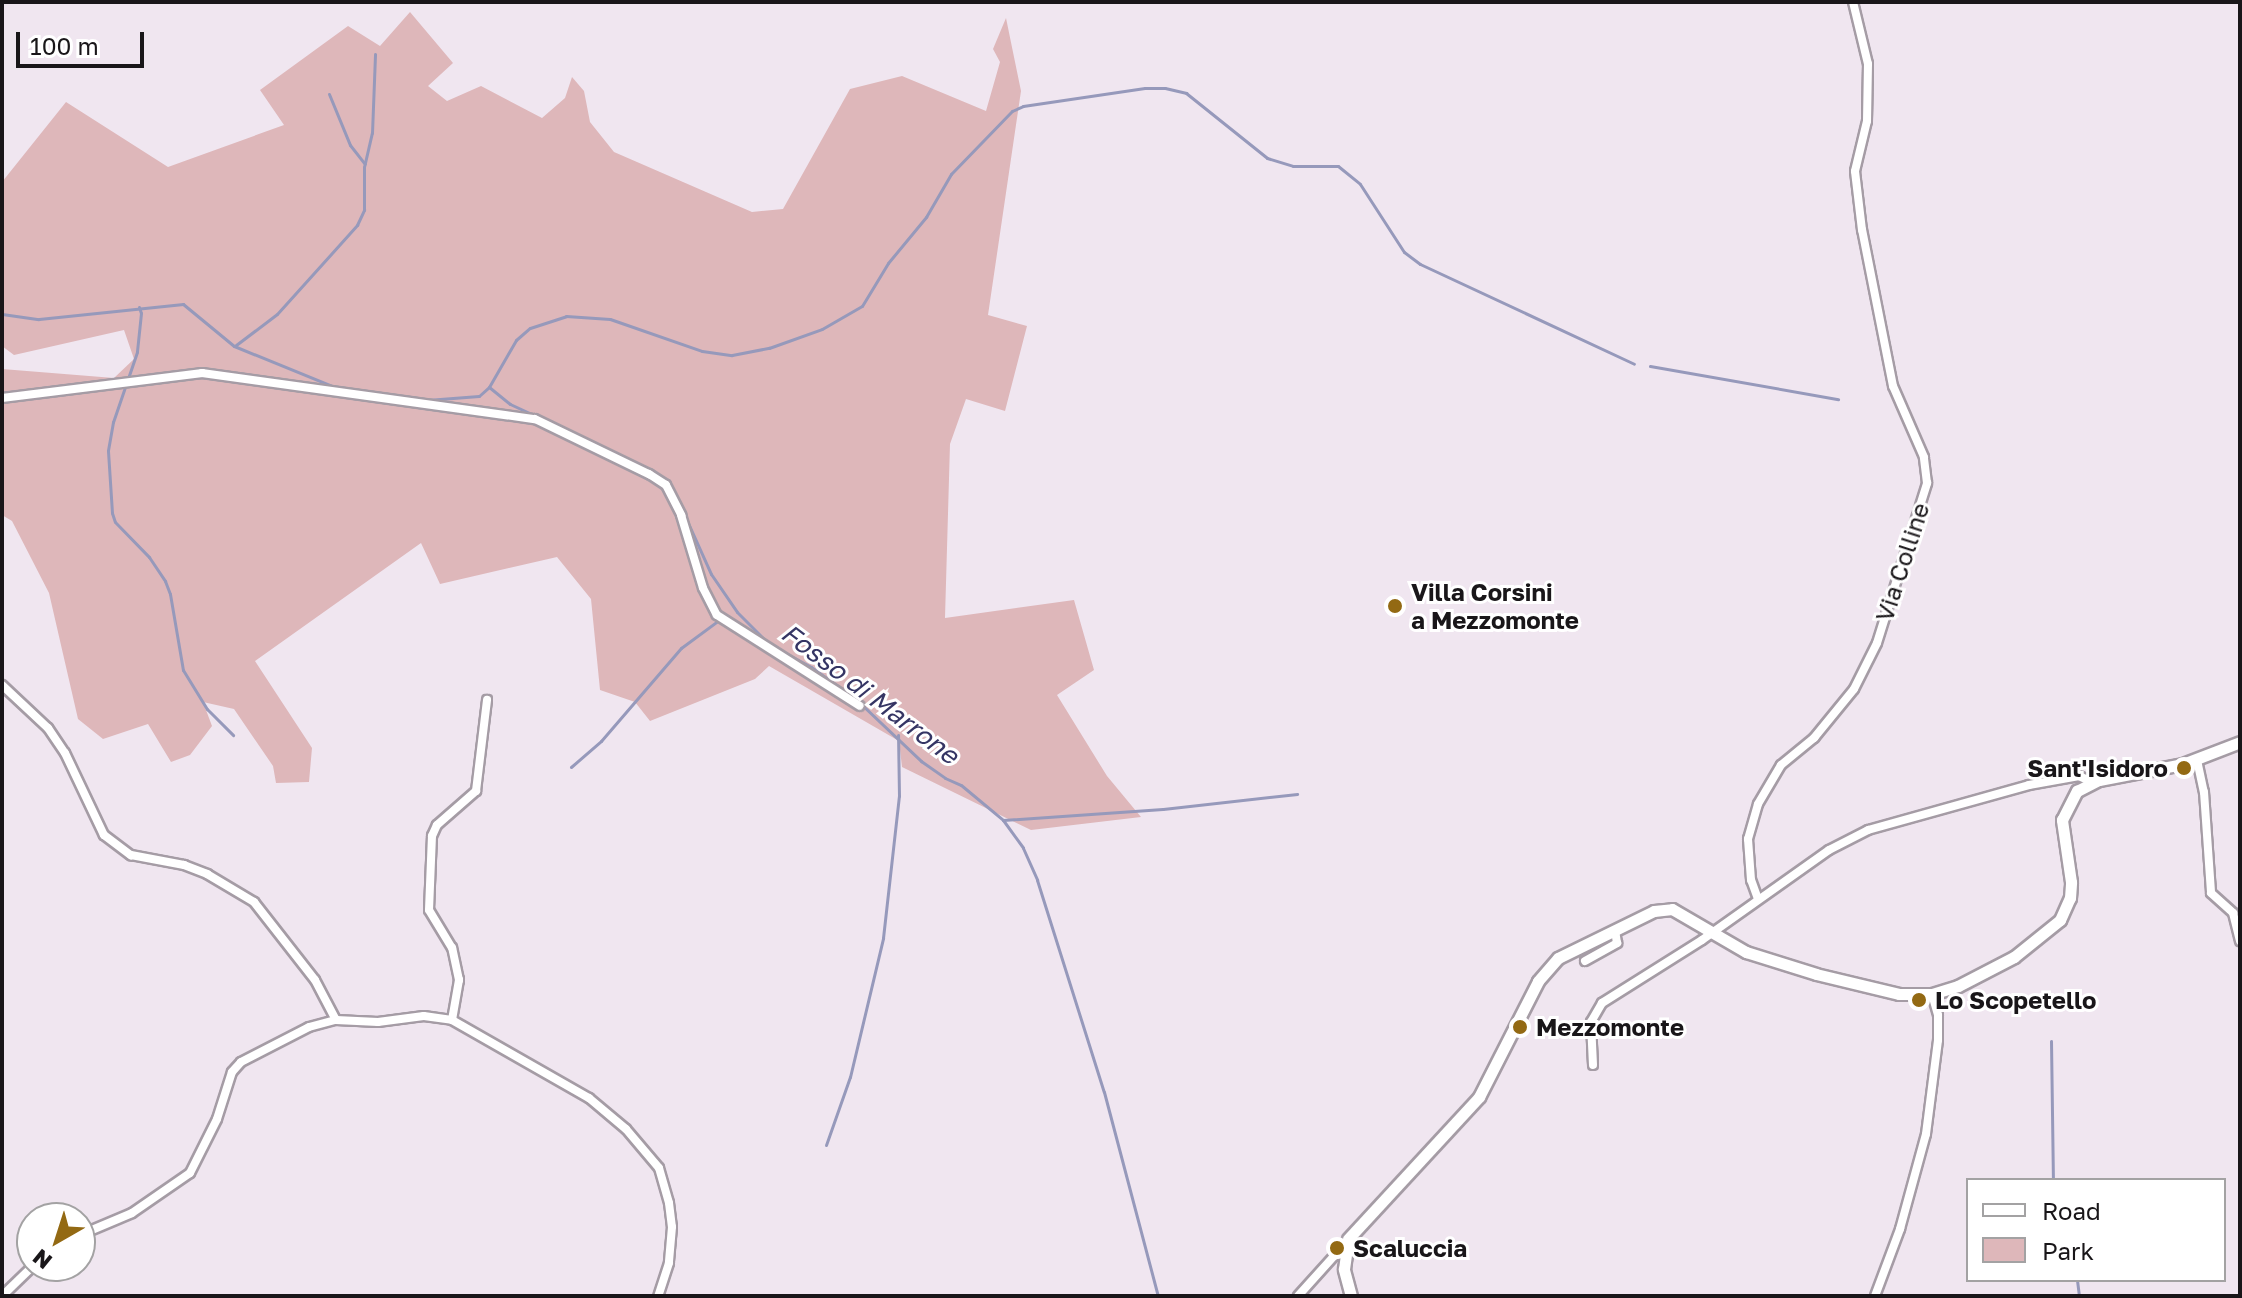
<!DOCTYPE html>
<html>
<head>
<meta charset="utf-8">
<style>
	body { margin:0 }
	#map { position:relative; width:2242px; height:1298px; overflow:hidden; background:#f0e6f0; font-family:"Golos Text",sans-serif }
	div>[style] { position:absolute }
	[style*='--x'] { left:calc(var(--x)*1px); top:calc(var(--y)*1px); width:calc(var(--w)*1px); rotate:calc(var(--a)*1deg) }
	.green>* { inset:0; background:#deb7ba }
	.stream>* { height:3px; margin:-1.5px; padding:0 1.5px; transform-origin:1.5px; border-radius:1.5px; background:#9699bb }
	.roads { filter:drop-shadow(2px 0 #a59ca5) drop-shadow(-2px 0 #a59ca5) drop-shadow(0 2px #a59ca5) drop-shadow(0 -2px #a59ca5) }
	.street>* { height:8px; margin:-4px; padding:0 4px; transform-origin:4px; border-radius:4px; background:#fff }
	.secondary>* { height:11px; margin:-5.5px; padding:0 5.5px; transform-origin:5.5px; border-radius:5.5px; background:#fff }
	.dots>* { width:22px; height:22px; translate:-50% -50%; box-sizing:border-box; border:4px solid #fff; border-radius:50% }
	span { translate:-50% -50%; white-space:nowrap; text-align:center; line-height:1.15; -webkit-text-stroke:6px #fff; paint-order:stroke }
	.street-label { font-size:24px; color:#191619 }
	.poi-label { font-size:24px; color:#191619; font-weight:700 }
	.left { translate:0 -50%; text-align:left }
	.right { translate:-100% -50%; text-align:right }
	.water-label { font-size:26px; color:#353564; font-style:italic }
	.frame { position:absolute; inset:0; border:4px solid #191619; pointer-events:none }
	.legend { position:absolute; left:1966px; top:1178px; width:260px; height:104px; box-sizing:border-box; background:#fff; border:2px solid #a3a2a3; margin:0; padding:10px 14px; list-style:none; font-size:24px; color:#191619 }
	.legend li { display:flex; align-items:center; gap:16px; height:40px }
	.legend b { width:40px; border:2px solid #a3a2a3 }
	.north { position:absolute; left:16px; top:1202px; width:80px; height:80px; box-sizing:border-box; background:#fff; border:2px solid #a3a2a3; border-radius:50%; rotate:219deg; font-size:22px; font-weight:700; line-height:32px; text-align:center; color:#191619 }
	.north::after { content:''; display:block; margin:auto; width:28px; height:36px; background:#936913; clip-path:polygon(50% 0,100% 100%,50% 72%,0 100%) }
	.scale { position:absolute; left:16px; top:32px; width:128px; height:36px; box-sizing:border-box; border:4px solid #191619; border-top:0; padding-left:10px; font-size:24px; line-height:28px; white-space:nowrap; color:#191619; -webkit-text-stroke:6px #fff; paint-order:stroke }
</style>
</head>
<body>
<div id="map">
	<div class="green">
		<div style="clip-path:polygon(410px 12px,453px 63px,428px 86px,447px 101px,481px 86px,542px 118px,565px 98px,572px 77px,584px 91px,590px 122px,614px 152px,752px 212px,783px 209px,850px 89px,902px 76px,986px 111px,1000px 62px,993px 49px,1006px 18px,1021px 91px,988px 315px,1027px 326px,1005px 411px,966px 399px,950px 444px,945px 618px,1074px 600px,1094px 670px,1057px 695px,1107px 776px,1141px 817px,1031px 830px,902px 767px,899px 741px,769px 666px,755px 679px,650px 721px,635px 702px,600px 690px,591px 599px,557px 557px,440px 584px,421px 543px,255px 661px,312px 748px,309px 782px,276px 783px,273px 766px,234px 709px,203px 702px,212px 726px,190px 755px,171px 762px,148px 724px,103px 739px,78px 719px,49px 593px,12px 521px,2px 515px,2px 369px,114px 378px,134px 359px,124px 330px,14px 355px,2px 346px,2px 182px,66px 102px,168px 167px,284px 125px,260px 90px,348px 26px,380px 46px)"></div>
	</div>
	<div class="stream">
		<div style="--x:329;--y:94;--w:55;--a:67.6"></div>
		<div style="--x:350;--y:145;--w:24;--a:52"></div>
		<div style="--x:139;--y:307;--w:6;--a:72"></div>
		<div style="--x:141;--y:313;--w:39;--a:96"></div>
		<div style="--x:137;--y:352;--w:74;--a:108.9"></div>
		<div style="--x:113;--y:422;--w:29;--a:100"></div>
		<div style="--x:108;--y:451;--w:62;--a:86.3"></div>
		<div style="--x:112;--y:513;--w:9;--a:72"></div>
		<div style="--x:115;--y:522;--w:49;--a:45.8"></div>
		<div style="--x:149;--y:557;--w:29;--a:56"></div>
		<div style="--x:165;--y:581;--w:14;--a:69"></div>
		<div style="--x:170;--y:594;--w:77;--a:80.3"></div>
		<div style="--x:183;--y:670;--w:46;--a:58.4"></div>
		<div style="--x:207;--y:709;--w:37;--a:45"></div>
		<div style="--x:2;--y:314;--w:37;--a:8"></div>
		<div style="--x:39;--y:319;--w:145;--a:-5.9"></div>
		<div style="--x:183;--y:304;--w:66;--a:39.5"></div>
		<div style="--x:234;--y:346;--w:111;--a:22.2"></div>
		<div style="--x:236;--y:345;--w:51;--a:-37.1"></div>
		<div style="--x:277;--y:314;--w:120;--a:-48"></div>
		<div style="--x:357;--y:225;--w:17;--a:-65"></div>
		<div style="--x:364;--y:210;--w:43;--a:-90"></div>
		<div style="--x:364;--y:167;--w:35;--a:-77"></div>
		<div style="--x:372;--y:133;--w:79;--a:-87.8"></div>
		<div style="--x:1650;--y:366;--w:191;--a:10"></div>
		<div style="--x:489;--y:387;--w:27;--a:39"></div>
		<div style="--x:510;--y:404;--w:93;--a:24.9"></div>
		<div style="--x:427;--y:400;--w:52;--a:-4.4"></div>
		<div style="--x:479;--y:396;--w:13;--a:-42"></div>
		<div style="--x:489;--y:387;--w:54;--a:-60.1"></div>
		<div style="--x:516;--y:340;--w:18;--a:-41"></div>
		<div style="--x:530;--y:328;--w:38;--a:-18"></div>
		<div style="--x:566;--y:316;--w:44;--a:3.9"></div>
		<div style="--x:610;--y:319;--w:97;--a:19.2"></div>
		<div style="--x:702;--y:351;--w:30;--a:8"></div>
		<div style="--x:732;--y:355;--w:38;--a:-11"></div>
		<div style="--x:769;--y:348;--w:56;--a:-19.7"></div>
		<div style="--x:822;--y:329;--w:46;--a:-29.9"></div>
		<div style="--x:862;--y:306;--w:50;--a:-58.8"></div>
		<div style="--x:888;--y:263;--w:60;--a:-50.4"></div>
		<div style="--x:926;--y:217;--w:50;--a:-59.8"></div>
		<div style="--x:951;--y:174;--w:88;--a:-45.9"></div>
		<div style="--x:1012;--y:111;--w:12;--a:-24"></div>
		<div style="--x:1023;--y:106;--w:123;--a:-8.4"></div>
		<div style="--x:1145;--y:88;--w:20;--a:0"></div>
		<div style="--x:1165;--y:88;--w:22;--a:13"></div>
		<div style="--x:1186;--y:93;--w:104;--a:38.7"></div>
		<div style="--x:1267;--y:158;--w:27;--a:17"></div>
		<div style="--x:1293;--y:166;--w:45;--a:0"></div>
		<div style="--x:1338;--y:166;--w:28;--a:39"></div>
		<div style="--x:1360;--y:184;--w:81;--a:57.1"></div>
		<div style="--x:1404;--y:252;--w:20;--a:37"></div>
		<div style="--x:1420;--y:264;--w:236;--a:25"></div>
		<div style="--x:684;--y:514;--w:66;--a:65.8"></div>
		<div style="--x:711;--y:574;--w:46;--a:55.6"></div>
		<div style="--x:737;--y:612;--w:45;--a:45"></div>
		<div style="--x:769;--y:644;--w:48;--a:28.7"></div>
		<div style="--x:811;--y:667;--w:50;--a:35.3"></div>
		<div style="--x:861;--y:704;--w:83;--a:43.5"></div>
		<div style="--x:921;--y:761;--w:29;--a:35"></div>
		<div style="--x:945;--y:778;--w:17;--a:24"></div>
		<div style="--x:961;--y:785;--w:55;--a:39.8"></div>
		<div style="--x:1003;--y:820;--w:34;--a:54"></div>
		<div style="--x:1023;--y:848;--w:35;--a:66"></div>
		<div style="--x:1037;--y:880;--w:222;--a:72.5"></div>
		<div style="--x:1104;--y:1092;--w:211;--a:75.2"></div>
		<div style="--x:571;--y:767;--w:40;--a:-41"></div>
		<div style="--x:601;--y:741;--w:123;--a:-49.3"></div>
		<div style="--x:681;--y:648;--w:47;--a:-36.4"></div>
		<div style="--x:1003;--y:820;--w:160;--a:-3.9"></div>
		<div style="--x:1163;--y:809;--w:135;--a:-6.4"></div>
		<div style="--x:2051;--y:1041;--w:139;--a:89.2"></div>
		<div style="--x:826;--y:1145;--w:72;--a:-70.6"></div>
		<div style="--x:850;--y:1077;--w:143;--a:-76.6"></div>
		<div style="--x:883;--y:938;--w:143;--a:-83.6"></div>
		<div style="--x:899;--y:796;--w:61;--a:-90.9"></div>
		<div style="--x:2077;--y:1280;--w:16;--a:83"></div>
	</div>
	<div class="roads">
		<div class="street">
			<div style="--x:2;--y:398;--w:202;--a:-7.1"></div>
			<div style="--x:202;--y:373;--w:336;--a:7.9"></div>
			<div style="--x:535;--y:419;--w:127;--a:25.8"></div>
			<div style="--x:649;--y:474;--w:20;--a:33"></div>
			<div style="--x:666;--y:485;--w:34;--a:63"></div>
			<div style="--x:681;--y:515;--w:76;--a:73.2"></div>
			<div style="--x:703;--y:588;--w:30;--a:63"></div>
			<div style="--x:717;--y:615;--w:169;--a:32.5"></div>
			<div style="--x:2;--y:685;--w:63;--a:43.1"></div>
			<div style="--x:48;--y:728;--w:30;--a:56"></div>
			<div style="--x:65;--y:753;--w:91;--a:64.6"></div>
			<div style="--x:104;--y:835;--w:34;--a:37"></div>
			<div style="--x:131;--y:855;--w:54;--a:10.7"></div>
			<div style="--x:184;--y:865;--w:25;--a:21"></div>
			<div style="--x:207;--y:874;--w:55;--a:30.8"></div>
			<div style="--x:254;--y:902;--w:99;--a:52"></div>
			<div style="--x:315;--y:980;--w:45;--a:62.3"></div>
			<div style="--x:336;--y:1020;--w:42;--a:2.7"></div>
			<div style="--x:378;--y:1022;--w:46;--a:-7.4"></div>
			<div style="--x:424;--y:1016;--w:28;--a:8"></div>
			<div style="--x:452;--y:1020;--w:158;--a:29.7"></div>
			<div style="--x:589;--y:1098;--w:48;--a:40"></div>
			<div style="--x:626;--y:1129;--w:51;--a:49.8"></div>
			<div style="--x:659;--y:1168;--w:36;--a:74"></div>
			<div style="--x:669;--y:1203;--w:24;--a:83"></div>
			<div style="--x:672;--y:1227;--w:36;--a:95"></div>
			<div style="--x:669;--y:1263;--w:35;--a:108"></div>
			<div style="--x:2197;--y:760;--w:33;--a:78"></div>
			<div style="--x:2204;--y:792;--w:101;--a:86"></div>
			<div style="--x:2211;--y:893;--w:30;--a:42"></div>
			<div style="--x:2233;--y:913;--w:29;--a:76"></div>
			<div style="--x:1758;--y:899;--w:20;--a:-110"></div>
			<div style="--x:1751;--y:880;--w:41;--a:-94.2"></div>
			<div style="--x:1748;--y:839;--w:36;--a:-74"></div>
			<div style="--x:1758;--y:804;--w:45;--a:-59.5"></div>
			<div style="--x:1781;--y:765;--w:43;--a:-39.3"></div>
			<div style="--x:1814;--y:738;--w:63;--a:-50.8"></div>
			<div style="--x:1854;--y:689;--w:51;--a:-63.4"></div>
			<div style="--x:1877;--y:643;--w:168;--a:-72.6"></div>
			<div style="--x:1927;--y:483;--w:26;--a:-97"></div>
			<div style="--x:1924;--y:457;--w:77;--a:-113.6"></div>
			<div style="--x:1893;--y:386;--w:159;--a:-101.2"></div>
			<div style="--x:1862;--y:230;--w:59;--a:-96.8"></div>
			<div style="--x:1855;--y:171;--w:51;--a:-76.5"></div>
			<div style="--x:1867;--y:121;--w:57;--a:-89"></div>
			<div style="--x:1868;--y:64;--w:64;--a:-103.6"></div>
			<div style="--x:1585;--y:961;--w:37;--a:-29"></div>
			<div style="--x:1617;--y:943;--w:13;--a:-99"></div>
			<div style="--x:452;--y:1020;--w:41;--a:-80.1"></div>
			<div style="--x:459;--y:980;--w:33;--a:-102"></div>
			<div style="--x:452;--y:948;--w:44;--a:-121.2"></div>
			<div style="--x:429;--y:910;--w:74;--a:-87.7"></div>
			<div style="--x:432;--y:836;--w:12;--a:-66"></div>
			<div style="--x:437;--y:825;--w:52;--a:-41.1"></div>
			<div style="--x:476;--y:791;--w:92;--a:-83.1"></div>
			<div style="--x:1593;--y:1065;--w:43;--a:-92.7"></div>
			<div style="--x:1591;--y:1022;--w:22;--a:-60"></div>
			<div style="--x:1602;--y:1003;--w:118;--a:-32.2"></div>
			<div style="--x:1702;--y:940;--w:156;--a:-35.3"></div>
			<div style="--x:1829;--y:850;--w:44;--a:-27.1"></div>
			<div style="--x:1868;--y:830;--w:167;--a:-15.6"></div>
			<div style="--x:2029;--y:785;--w:51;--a:-10.2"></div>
			<div style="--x:2079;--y:776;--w:14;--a:25"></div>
			<div style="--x:80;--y:1235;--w:56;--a:-22.9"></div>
			<div style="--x:132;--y:1213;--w:70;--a:-34.6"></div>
			<div style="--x:190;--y:1173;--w:60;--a:-63.4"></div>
			<div style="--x:217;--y:1119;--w:49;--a:-72.3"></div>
			<div style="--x:232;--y:1072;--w:13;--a:-48"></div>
			<div style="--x:241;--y:1062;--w:76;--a:-27.2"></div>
			<div style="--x:309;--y:1027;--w:28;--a:-15"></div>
			<div style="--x:2;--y:1296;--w:43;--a:-44.1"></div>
			<div style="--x:1298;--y:1296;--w:54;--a:-48"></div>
			<div style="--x:1334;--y:1256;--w:11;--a:-22"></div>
			<div style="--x:1875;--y:1296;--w:72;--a:-69.5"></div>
			<div style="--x:1900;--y:1229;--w:98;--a:-74.7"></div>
			<div style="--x:1926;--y:1134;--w:95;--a:-82.7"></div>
			<div style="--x:1938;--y:1040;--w:25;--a:-90"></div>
			<div style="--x:1938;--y:1015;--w:22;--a:-106"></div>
		</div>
		<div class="secondary">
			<div style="--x:1351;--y:1296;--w:28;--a:-105"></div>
			<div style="--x:1344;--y:1269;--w:30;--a:-82"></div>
			<div style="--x:1348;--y:1239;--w:193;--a:-47.3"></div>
			<div style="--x:1479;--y:1097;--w:130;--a:-63"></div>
			<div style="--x:1538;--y:981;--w:30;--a:-49"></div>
			<div style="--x:1558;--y:958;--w:107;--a:-26.1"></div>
			<div style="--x:1654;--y:911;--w:18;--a:-6"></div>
			<div style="--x:1672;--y:909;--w:86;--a:30.2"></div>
			<div style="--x:1746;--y:952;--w:73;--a:17.4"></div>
			<div style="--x:1816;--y:974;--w:85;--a:13.5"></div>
			<div style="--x:1899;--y:994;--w:33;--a:0"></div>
			<div style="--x:1932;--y:994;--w:27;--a:-17"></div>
			<div style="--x:1958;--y:986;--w:63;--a:-27.4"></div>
			<div style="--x:2014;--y:957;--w:59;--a:-38.8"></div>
			<div style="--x:2060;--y:920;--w:24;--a:-66"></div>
			<div style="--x:2070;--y:898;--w:16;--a:-86"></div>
			<div style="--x:2071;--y:882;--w:63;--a:-98.3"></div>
			<div style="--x:2062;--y:820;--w:33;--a:-63"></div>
			<div style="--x:2077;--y:791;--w:25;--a:-27"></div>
			<div style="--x:2099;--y:780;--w:86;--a:-10.8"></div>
			<div style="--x:2183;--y:764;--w:61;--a:-21.1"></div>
		</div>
	</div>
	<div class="dots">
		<div style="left:1395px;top:606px;background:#936913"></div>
		<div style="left:2184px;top:768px;background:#936913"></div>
		<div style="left:1919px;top:1000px;background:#936913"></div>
		<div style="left:1520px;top:1027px;background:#936913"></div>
		<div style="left:1337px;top:1248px;background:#936913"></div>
	</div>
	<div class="street-label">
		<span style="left:1902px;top:562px;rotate:-72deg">Via Colline</span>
	</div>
	<div class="poi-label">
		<span class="left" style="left:1411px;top:606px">Villa Corsini<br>a Mezzomonte</span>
		<span class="right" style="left:2168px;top:768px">Sant'Isidoro</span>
		<span class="left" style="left:1935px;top:1000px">Lo Scopetello</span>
		<span class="left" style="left:1536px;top:1027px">Mezzomonte</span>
		<span class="left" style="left:1353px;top:1248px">Scaluccia</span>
	</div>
	<div class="water-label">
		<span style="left:870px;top:694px;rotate:37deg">Fosso di Marrone</span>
	</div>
	<div class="frame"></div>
	<ul class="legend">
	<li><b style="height:10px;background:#fff"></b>Road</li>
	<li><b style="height:22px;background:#deb7ba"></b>Park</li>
	</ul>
	<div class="north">N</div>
	<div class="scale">100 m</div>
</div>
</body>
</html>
